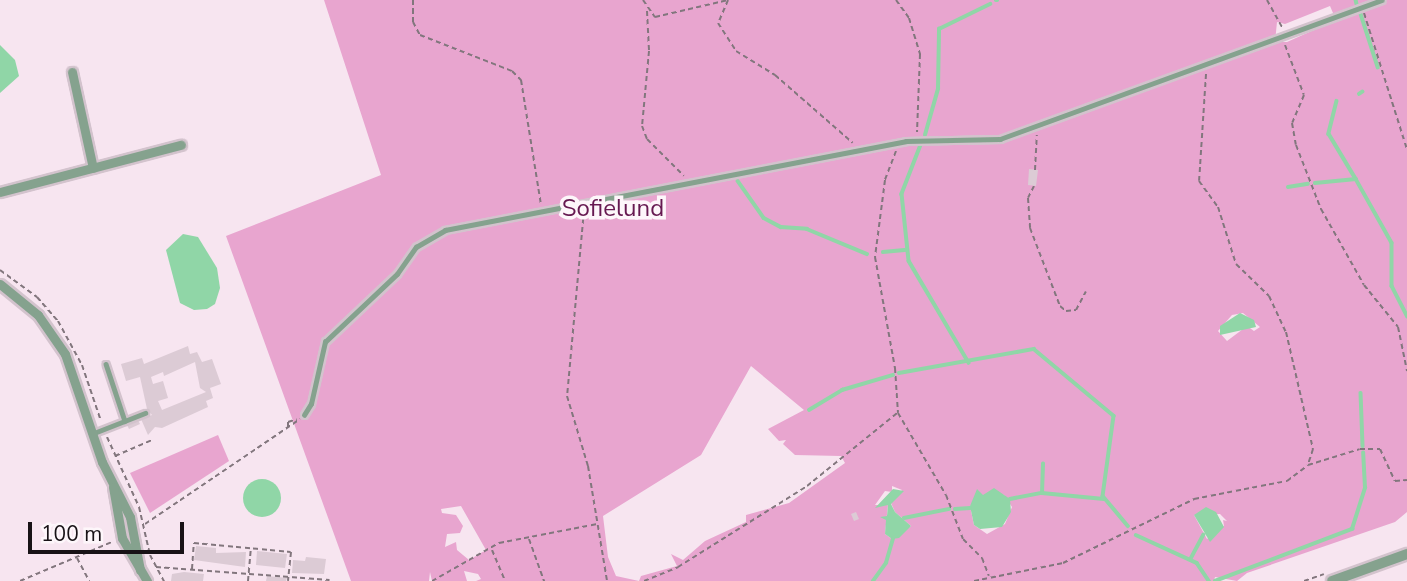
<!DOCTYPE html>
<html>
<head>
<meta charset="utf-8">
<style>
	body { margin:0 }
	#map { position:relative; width:1407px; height:581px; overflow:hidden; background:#f7e5f0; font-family:"Nunito Sans",sans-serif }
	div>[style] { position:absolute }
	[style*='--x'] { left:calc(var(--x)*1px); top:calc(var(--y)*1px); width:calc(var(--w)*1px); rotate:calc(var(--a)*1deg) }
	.green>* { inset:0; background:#e8a5cf }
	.water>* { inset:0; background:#90d6a7 }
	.round { border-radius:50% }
	.stream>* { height:3.5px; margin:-1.75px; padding:0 1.75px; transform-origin:1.75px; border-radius:1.75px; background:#90d6a7 }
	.building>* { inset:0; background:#dccbd5 }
	.path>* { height:2px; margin-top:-1px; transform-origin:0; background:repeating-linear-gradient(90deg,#82767d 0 5px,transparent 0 8.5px) }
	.roads { filter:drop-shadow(2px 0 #d3c3cd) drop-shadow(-2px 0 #d3c3cd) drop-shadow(0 2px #d3c3cd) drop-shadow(0 -2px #d3c3cd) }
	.service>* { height:4.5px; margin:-2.25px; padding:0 2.25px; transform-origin:2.25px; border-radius:2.25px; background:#85a28e }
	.minor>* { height:9px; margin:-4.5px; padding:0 4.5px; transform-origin:4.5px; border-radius:4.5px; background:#85a28e }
	.tertiary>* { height:10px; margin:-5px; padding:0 5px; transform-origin:5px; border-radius:5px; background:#85a28e }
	span { translate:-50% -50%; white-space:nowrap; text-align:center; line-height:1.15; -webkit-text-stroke:7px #fdf6fa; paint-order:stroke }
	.park-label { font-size:24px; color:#661951 }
	.scale { position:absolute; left:28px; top:522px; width:156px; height:32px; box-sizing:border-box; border:4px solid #181216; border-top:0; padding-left:9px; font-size:21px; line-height:24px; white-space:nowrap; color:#181216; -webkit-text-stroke:5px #fdf6fa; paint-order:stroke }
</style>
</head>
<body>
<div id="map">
	<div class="green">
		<div style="clip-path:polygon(evenodd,324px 0,1407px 0,1407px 512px,1395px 522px,1247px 573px,1237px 581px,1215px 577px,1214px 581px,476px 581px,481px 579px,478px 574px,464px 571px,467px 581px,432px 581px,430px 572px,429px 581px,351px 581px,226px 236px,381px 175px,324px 0,1330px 6px,1336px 20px,1287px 42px,1275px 42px,1277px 22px,1285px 24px,1330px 6px,324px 0,1243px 313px,1260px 327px,1254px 331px,1247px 326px,1227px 341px,1218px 331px,1232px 315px,1243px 313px,324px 0,751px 366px,804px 410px,768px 429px,779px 441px,786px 440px,783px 444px,795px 455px,841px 456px,845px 463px,789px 503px,746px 515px,746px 522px,705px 541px,683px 560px,671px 554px,677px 566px,641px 576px,639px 581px,616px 576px,608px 557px,603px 516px,701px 455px,751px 366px,324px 0,892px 486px,902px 490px,891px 503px,895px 512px,911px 526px,892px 539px,885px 534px,888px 505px,875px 505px,885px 491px,892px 492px,892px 486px,324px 0,990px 492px,1004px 495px,1012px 507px,1005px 524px,987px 534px,974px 525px,970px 506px,990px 492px,324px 0,461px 506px,486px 550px,469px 560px,457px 550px,456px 542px,445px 547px,447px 534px,460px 533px,463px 526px,456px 515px,442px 513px,441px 509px,461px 506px,324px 0,1220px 514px,1227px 521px,1223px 520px,1224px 526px,1207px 539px,1194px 515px,1220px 514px)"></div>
		<div style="clip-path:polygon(218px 435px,229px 461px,150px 513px,130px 473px)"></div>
	</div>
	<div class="water">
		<div style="clip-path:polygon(0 45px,15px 60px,19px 76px,0 93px)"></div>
		<div style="clip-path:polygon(183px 234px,198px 237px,217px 268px,220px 288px,215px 304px,207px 309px,194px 310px,180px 303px,166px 250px)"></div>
		<div style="clip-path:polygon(1240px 313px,1254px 320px,1256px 327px,1220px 335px,1220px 326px)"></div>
		<div class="round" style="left:243px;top:479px;width:38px;height:38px"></div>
		<div style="clip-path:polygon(994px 488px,1010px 499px,1011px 512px,1002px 527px,980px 529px,974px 525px,970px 506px,977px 489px,983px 495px)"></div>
		<div style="clip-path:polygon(893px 489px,904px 491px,891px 504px,895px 512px,911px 526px,899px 538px,892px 539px,885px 534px,886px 520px,880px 517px,887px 516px,888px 505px,875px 508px)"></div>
		<div style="clip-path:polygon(1206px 507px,1216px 512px,1224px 527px,1210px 542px,1194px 515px)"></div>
	</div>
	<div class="stream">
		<div style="--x:996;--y:0;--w:1;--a:0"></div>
		<div style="--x:1356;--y:0;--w:4;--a:76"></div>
		<div style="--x:1361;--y:14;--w:56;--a:72.2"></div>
		<div style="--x:1359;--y:94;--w:4;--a:-34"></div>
		<div style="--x:1337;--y:101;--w:34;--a:104"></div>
		<div style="--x:1329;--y:134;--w:52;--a:59"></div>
		<div style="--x:925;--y:135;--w:48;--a:-74.2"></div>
		<div style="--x:938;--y:89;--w:60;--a:-89"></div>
		<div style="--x:939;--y:29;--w:57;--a:-26.1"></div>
		<div style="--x:921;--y:145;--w:53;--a:111.2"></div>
		<div style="--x:902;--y:194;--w:67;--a:84"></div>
		<div style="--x:909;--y:261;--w:118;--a:59.5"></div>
		<div style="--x:738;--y:181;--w:45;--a:54.9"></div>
		<div style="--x:764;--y:218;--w:19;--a:28"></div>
		<div style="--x:781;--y:227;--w:26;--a:4"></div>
		<div style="--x:807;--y:229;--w:65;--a:22.6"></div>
		<div style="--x:1315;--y:183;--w:41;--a:-5.6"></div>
		<div style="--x:1356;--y:179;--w:73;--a:60.6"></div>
		<div style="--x:1392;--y:243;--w:43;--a:90"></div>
		<div style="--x:1392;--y:286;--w:34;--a:63"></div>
		<div style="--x:1288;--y:187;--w:20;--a:-9"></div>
		<div style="--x:883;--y:252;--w:24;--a:-5"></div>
		<div style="--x:899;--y:373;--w:137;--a:-10.1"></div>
		<div style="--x:1034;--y:349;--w:104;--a:39.9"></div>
		<div style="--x:1114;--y:416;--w:81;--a:97.8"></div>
		<div style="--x:1103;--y:496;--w:39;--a:50"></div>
		<div style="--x:1361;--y:393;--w:53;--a:87.8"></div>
		<div style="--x:809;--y:410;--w:39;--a:-31"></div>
		<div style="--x:842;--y:390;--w:53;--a:-16.4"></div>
		<div style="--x:1042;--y:493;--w:29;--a:-88"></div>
		<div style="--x:1010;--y:499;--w:33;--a:-11"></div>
		<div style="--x:1042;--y:493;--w:62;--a:5.5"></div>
		<div style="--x:955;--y:509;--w:15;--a:-4"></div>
		<div style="--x:904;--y:518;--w:46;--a:-11.3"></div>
		<div style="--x:1136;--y:535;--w:67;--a:24.7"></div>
		<div style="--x:1197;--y:563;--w:22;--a:56"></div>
		<div style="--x:1191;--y:558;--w:26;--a:-62"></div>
		<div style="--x:873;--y:581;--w:22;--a:-54"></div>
		<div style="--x:886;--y:563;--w:25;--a:-74"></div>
		<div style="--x:1215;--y:581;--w:147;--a:-20.8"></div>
		<div style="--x:1352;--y:529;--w:43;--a:-72.4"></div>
		<div style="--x:1365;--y:488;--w:35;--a:-93"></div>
	</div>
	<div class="building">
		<div style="clip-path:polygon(1029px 169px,1038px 170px,1036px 186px,1028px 185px)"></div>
		<div style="clip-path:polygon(evenodd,188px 346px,190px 354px,197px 352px,202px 362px,212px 359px,221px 384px,210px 388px,213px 398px,206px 401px,208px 407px,162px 428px,155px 427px,148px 435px,141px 419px,152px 415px,147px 409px,140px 377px,126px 381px,121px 364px,142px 358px,144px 364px,188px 346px,195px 362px,200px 388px,206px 392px,162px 410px,158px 401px,168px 398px,163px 381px,153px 384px,151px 377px,163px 372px,164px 376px,195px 362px)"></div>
		<div style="clip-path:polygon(138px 420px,140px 424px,129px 429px,127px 425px)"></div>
		<div style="clip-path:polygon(856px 512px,859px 519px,854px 521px,851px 514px)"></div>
		<div style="clip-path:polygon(196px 546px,216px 548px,216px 553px,246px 552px,245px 567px,194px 560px)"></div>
		<div style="clip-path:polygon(257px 551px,287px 554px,285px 568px,256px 565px)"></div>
		<div style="clip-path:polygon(306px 557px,326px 559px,324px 574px,292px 573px,293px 560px,305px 561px)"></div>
		<div style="clip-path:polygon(184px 572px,204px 574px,203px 581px,171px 581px,172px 574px)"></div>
		<div style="clip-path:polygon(267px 576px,287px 578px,286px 581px,266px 581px)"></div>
	</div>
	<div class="path">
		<div style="--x:413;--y:0;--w:22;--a:90"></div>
		<div style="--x:413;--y:22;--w:15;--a:62"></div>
		<div style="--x:420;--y:35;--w:99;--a:21.4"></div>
		<div style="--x:512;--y:71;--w:13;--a:45"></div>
		<div style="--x:521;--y:80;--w:127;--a:80.9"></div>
		<div style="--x:643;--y:0;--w:21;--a:55"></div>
		<div style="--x:655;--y:17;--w:75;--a:-13.1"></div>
		<div style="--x:728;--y:0;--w:25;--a:113"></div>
		<div style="--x:718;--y:23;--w:33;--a:57"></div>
		<div style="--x:736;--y:51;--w:46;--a:31.6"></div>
		<div style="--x:775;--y:75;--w:103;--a:41.1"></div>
		<div style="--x:896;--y:0;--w:22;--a:54"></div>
		<div style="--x:909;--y:18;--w:38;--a:73"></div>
		<div style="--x:920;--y:54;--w:78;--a:92.2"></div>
		<div style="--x:1267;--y:0;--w:31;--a:61"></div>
		<div style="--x:647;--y:11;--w:40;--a:87.1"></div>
		<div style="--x:649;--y:51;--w:75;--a:95.3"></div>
		<div style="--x:642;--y:126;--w:14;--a:69"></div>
		<div style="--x:647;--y:139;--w:52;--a:45"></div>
		<div style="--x:1364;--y:13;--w:143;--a:72.5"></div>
		<div style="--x:1285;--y:45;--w:53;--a:69.2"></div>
		<div style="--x:1304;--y:95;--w:30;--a:113"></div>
		<div style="--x:1292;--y:123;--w:22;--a:80"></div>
		<div style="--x:1296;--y:145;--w:69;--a:68.7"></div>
		<div style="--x:1321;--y:209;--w:87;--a:60.5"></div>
		<div style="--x:1364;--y:285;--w:54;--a:51"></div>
		<div style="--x:1398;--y:327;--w:45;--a:78.4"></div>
		<div style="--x:1206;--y:74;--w:107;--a:93.7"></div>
		<div style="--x:1199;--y:181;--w:32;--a:54"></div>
		<div style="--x:1218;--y:207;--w:60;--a:72.5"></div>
		<div style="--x:1236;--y:264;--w:46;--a:44.1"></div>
		<div style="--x:1269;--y:296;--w:40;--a:65"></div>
		<div style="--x:1286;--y:332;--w:120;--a:77"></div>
		<div style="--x:1313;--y:449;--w:16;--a:108"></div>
		<div style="--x:896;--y:151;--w:31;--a:111"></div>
		<div style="--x:885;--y:180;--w:78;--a:97.4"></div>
		<div style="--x:875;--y:257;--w:113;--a:79.8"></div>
		<div style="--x:895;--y:368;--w:45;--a:86.2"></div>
		<div style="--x:898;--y:413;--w:95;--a:59.7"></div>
		<div style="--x:946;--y:495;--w:47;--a:68.9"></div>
		<div style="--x:963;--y:539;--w:27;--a:45"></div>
		<div style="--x:982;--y:558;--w:19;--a:69"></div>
		<div style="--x:1035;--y:170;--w:35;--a:-87"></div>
		<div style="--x:1034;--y:186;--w:13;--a:117"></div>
		<div style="--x:1028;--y:198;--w:30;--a:86"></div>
		<div style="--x:1030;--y:228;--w:84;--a:69"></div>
		<div style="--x:1060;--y:306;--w:8;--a:40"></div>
		<div style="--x:1066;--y:311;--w:10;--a:-6"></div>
		<div style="--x:1076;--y:310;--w:21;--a:-62"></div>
		<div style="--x:584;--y:210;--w:187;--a:95.2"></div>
		<div style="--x:567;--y:396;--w:73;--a:73.3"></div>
		<div style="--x:588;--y:466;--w:117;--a:80.6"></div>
		<div style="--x:0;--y:270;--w:46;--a:36.1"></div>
		<div style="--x:37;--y:297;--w:32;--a:49"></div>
		<div style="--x:58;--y:321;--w:50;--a:61.4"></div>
		<div style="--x:82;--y:365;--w:59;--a:71.3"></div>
		<div style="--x:288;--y:427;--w:5;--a:-90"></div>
		<div style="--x:288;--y:422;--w:9;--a:-18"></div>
		<div style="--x:107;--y:437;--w:77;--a:65.4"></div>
		<div style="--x:139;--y:507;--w:49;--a:77.1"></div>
		<div style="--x:150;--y:555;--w:30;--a:62"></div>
		<div style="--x:115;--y:456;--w:40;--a:-23.4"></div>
		<div style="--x:145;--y:524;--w:187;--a:-34.1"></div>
		<div style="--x:529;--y:539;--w:45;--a:70.3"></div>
		<div style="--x:492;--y:550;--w:34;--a:67"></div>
		<div style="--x:77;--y:558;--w:26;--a:62"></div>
		<div style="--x:156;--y:567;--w:174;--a:4.3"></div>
		<div style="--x:192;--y:569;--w:26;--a:-86"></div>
		<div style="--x:194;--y:543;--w:97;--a:5.3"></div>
		<div style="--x:291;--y:552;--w:29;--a:96"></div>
		<div style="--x:20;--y:581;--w:100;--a:-23"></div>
		<div style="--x:248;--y:581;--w:32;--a:-85"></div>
		<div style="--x:432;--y:581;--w:77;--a:-29.6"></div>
		<div style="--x:499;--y:543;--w:100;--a:-11"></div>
		<div style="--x:644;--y:581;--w:37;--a:-22"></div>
		<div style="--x:678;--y:567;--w:152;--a:-32.1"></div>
		<div style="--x:807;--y:486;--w:116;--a:-39"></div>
		<div style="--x:974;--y:581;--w:91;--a:-11.4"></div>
		<div style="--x:1063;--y:563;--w:146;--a:-26"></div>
		<div style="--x:1194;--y:499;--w:95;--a:-11"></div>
		<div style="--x:1287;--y:481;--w:26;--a:-37"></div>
		<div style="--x:1308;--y:465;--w:54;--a:-17.1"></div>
		<div style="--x:1360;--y:449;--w:20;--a:0"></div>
		<div style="--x:1380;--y:449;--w:35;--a:65"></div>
		<div style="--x:1395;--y:481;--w:12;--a:-5"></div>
		<div style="--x:1304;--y:581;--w:21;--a:-19"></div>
	</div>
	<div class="roads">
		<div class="service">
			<div style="--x:106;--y:364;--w:60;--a:71.6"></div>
			<div style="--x:304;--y:415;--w:13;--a:-58"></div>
			<div style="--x:311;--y:404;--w:64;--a:-77.3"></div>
			<div style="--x:325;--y:342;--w:99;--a:-43.4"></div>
			<div style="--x:397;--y:274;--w:33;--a:-55"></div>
			<div style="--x:416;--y:247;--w:34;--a:-30"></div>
			<div style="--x:445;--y:230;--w:470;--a:-10.9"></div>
			<div style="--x:906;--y:141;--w:94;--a:-1.2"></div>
			<div style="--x:1000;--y:139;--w:406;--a:-20"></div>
			<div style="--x:94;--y:433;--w:55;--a:-21.4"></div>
		</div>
		<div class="minor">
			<div style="--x:72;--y:72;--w:98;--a:77.7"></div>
			<div style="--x:0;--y:192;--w:187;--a:-14.6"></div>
			<div style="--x:0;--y:284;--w:49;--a:39.2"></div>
			<div style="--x:38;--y:315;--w:47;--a:55.3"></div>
			<div style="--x:65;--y:354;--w:114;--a:71.1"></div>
			<div style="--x:102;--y:462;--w:62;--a:63"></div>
			<div style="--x:130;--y:517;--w:54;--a:79.3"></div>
			<div style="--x:113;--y:487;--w:52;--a:80"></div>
			<div style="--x:122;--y:538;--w:50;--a:59.8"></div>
		</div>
		<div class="tertiary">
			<div style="--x:1332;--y:581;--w:80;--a:-19.8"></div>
		</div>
	</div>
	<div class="park-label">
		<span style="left:613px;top:209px">Sofielund</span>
	</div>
	<div class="scale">100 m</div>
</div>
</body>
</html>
